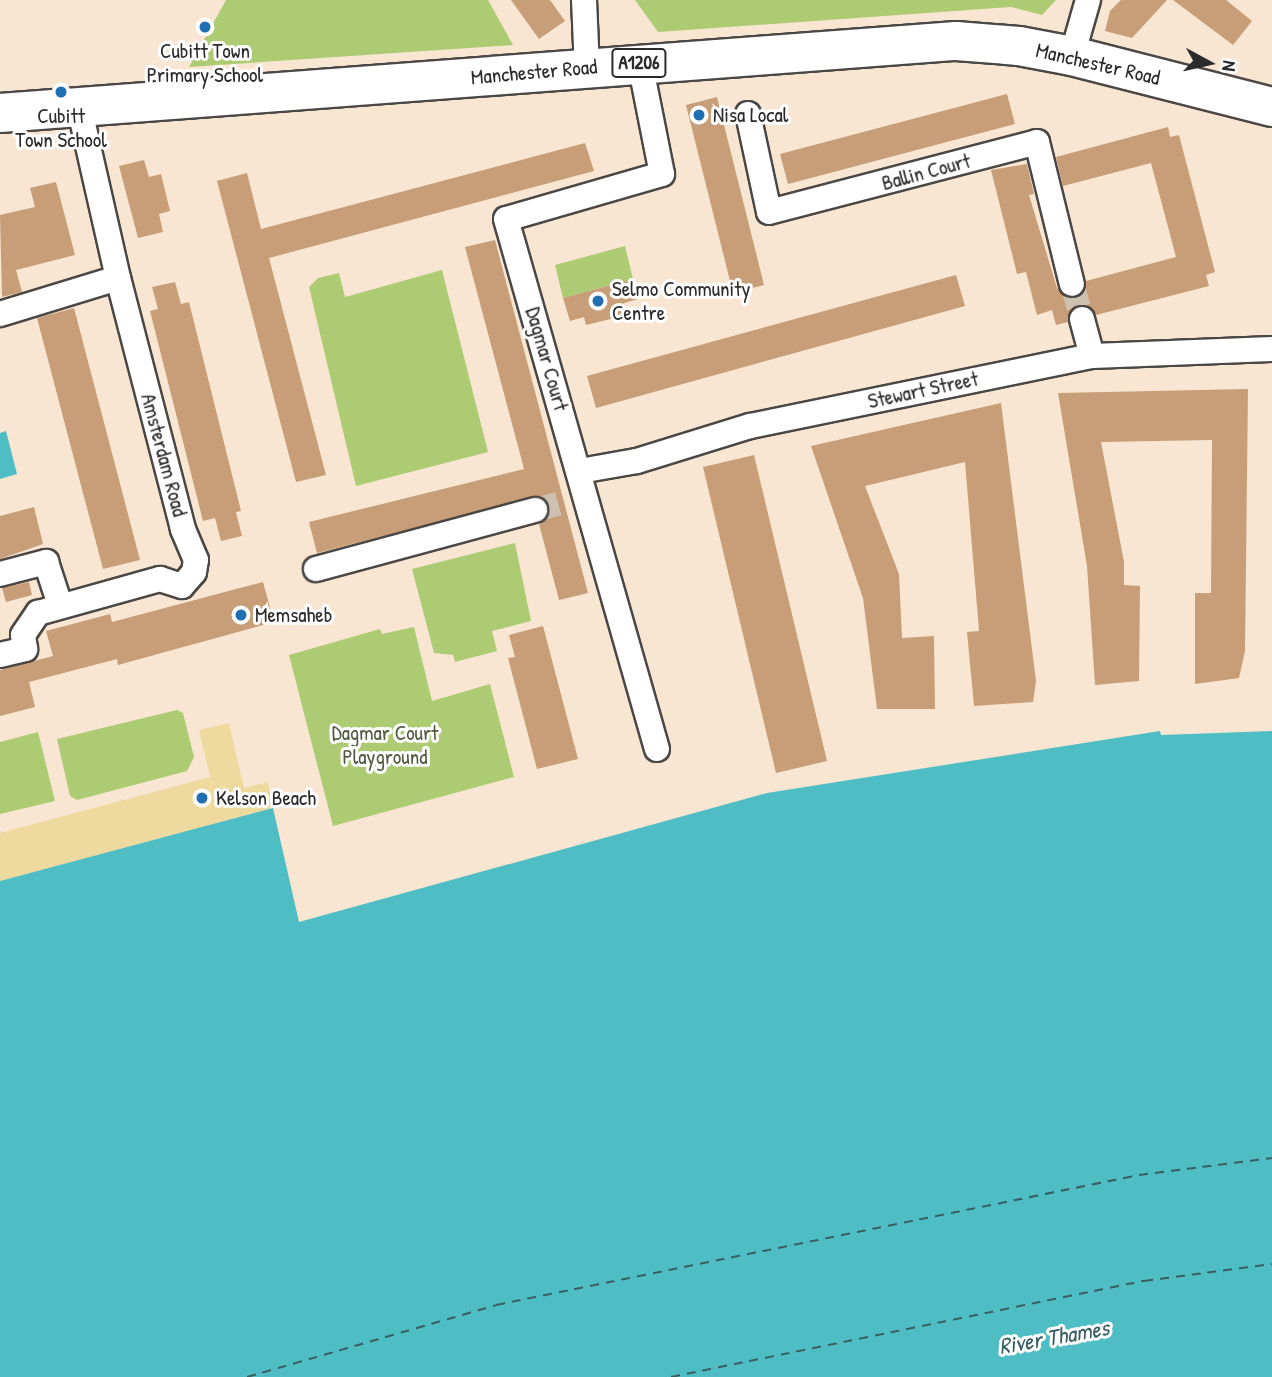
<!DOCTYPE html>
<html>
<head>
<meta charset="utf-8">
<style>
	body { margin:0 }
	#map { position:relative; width:1272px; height:1377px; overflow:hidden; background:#f8e6d3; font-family:"Patrick Hand",sans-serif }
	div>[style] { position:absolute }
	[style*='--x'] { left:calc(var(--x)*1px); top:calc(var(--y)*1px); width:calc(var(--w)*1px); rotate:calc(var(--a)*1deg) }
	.green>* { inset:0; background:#adcb72 }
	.sand>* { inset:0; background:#eeda9e }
	.water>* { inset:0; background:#4ebdc4 }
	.ferry>* { height:2px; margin-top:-1px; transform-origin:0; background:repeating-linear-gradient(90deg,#375e61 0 9px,transparent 0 16px) }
	.building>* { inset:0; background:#c79e77 }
	.minor-tunnel>* { height:24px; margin-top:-12px; transform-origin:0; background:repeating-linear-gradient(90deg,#cfc1b1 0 24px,transparent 0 36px) }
	.roads { filter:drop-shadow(2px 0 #4a4744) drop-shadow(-2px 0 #4a4744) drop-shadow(0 2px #4a4744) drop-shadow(0 -2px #4a4744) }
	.minor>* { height:24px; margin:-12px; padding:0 12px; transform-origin:12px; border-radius:12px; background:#fff }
	.primary>* { height:38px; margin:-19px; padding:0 19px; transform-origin:19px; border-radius:19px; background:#fff }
	.dots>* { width:19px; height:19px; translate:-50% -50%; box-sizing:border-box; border:4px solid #fff; border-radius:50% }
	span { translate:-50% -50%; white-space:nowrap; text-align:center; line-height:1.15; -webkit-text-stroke:6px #fff; paint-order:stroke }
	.shield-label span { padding:2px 5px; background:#fff; border:2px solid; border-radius:5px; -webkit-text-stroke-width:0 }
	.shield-label { font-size:19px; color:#2b2b2b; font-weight:700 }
	.poi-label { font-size:21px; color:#2b2b2b }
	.left { translate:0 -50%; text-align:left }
	.street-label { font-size:21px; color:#2b2b2b }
	.park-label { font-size:21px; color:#525b40 }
	.water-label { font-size:23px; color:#375e61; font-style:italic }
	.north { position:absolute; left:1174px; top:28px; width:70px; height:70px; -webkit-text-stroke:5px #fff; paint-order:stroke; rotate:98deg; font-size:19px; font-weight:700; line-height:28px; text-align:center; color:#2b2b2b }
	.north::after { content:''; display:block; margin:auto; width:24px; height:32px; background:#2b2b2b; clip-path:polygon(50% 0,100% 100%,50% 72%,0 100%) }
</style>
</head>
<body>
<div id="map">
	<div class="green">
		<div style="clip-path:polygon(226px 0,488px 0,513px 45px,189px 67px)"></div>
		<div style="clip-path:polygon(635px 0,1056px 0,1042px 15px,1011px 7px,658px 32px)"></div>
		<div style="clip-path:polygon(625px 246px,633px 279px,563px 298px,555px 265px)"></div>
		<div style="clip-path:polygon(442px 270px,488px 452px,356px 486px,309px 287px,318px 278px,339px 273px,345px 297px)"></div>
		<div style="clip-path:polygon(515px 543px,531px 621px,492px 631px,497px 651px,455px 662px,453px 655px,434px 653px,412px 569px)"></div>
		<div style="clip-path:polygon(414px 627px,432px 701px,490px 684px,514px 777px,333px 826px,289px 655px,380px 629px,382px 634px)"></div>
		<div style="clip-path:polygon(177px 710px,183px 713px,194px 757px,187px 771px,77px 800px,70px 796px,57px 739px)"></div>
		<div style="clip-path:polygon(38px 732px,55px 801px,0 814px,0 742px)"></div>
	</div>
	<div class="sand">
		<div style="clip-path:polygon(229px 723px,244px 788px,268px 782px,273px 808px,0 881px,0 833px,210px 777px,199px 730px)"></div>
	</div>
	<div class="water">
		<div style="clip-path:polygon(6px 431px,17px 474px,0 479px,0 433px)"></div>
		<div style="clip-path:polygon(1160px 731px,1161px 735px,1272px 731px,1272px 1377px,0 1377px,0 881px,273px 808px,299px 922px,767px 793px)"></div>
	</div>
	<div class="ferry">
		<div style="--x:247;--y:1377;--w:259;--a:-16.1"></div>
		<div style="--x:496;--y:1305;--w:656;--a:-11.43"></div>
		<div style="--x:1139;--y:1175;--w:134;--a:-7.3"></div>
		<div style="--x:671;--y:1377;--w:483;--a:-11.5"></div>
		<div style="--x:1144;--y:1281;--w:129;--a:-7.6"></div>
	</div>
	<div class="building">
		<div style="clip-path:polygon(511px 0,550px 0,565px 21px,539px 39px)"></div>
		<div style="clip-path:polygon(1121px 0,1167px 0,1132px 38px,1105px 31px,1110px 11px)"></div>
		<div style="clip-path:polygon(1173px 0,1226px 0,1252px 21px,1233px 45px)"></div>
		<div style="clip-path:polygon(1007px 94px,1015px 124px,788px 184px,780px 154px)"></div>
		<div style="clip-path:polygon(717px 97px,764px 285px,733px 293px,686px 105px)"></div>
		<div style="clip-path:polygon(1168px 127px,1170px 137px,1179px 135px,1215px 272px,1206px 275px,1209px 286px,1096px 315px,1092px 308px,1079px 305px,1071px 309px,1068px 322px,1056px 325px,1052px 310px,1037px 315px,1026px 272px,1017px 274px,991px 170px,1027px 164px,1034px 194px,1029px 195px,1057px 288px,1067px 298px,1076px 298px,1086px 289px,1086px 281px,1176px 257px,1151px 163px,1063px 186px,1056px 157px)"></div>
		<div style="clip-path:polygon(585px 143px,594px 171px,269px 258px,326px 475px,296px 482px,217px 181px,247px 173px,261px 229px)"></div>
		<div style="clip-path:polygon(144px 160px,149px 177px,161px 174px,170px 211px,159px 214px,163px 232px,138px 238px,119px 166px)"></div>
		<div style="clip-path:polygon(56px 182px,75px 255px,16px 270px,22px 292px,2px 297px,0 215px,35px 207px,30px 188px)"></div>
		<div style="clip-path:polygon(495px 240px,588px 593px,559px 600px,539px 524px,546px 520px,549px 507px,539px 496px,317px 553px,309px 522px,524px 469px,465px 247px)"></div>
		<div style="clip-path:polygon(956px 275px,965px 306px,596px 408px,587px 376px)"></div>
		<div style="clip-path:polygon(633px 279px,638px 299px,624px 303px,627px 315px,586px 325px,584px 317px,570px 321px,563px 298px)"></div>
		<div style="clip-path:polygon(175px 282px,181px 304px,189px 302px,241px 511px,236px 512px,242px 536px,221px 541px,215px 518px,203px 521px,150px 311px,158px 309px,152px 287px)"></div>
		<div style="clip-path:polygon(74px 308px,140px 560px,103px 569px,37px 318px)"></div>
		<div style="clip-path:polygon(1248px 389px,1245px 651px,1239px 678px,1195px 684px,1195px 593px,1211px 593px,1212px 440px,1101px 442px,1124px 562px,1124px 585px,1140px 586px,1139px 681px,1095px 685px,1087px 566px,1058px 393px)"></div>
		<div style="clip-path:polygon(1001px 403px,1036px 681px,1033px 702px,974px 706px,967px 632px,979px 631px,965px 462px,865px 486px,899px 574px,902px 638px,934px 636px,935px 709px,877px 709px,863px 598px,811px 446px)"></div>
		<div style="clip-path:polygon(754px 455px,827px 761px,776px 773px,703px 467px)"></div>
		<div style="clip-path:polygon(34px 507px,43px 544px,0 559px,0 516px)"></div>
		<div style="clip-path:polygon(29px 582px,32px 595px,6px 602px,2px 588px)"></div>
		<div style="clip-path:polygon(263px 582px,274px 622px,118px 665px,117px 659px,29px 682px,35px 707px,0 716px,0 670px,53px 656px,46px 631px,110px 614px,112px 622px)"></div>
		<div style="clip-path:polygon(543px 626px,578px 759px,537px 769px,508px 658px,515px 657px,509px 635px)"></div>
	</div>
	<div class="minor-tunnel">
		<div style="--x:1072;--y:284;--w:36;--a:74"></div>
		<div style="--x:535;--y:510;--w:30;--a:-15"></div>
	</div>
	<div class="roads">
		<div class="minor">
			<div style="--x:584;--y:0;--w:68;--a:87.5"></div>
			<div style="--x:1072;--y:56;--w:58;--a:-74.1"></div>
			<div style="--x:640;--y:63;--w:113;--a:78.8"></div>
			<div style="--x:662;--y:174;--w:162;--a:163.9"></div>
			<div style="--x:506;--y:219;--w:551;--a:74.1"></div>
			<div style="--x:748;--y:114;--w:100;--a:77.9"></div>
			<div style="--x:769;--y:212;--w:277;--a:-14.6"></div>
			<div style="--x:1037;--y:142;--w:146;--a:76.2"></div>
			<div style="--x:0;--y:314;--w:123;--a:-17"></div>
			<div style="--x:1082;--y:319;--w:38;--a:75"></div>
			<div style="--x:580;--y:471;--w:58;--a:-10"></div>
			<div style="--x:637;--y:461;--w:118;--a:-17.2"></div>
			<div style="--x:750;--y:426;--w:349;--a:-11.6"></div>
			<div style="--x:1092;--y:356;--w:180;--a:-2.2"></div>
			<div style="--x:316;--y:569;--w:227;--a:-15.1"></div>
			<div style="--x:0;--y:574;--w:48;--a:-14.6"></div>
			<div style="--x:46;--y:562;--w:45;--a:72"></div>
			<div style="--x:0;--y:655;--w:26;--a:-13"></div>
			<div style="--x:25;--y:649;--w:14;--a:-98"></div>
			<div style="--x:23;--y:635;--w:27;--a:-56"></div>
			<div style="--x:38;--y:613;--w:127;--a:-15.6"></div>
			<div style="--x:160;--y:579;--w:23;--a:18"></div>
			<div style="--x:182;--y:586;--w:18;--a:-49"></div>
			<div style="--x:194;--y:572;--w:12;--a:-81"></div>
			<div style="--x:196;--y:560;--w:34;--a:-113"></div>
			<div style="--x:183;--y:529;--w:259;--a:-104.5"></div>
			<div style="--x:118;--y:278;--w:175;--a:-102.8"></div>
		</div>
		<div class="primary">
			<div style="--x:0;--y:113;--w:959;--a:-4.31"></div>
			<div style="--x:956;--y:41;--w:63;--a:4.5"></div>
			<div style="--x:1019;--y:46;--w:54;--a:10.7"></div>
			<div style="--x:1072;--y:56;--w:206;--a:14.3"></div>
		</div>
	</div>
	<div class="dots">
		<div style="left:205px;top:27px;background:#1f6fb2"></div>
		<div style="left:61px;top:92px;background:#1f6fb2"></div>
		<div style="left:699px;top:115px;background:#1f6fb2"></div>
		<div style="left:598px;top:301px;background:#1f6fb2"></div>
		<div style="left:241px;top:615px;background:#1f6fb2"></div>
		<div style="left:202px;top:798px;background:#1f6fb2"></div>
	</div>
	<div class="shield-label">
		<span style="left:639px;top:63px">A1206</span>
	</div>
	<div class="poi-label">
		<span style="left:205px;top:63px">Cubitt Town<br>Primary School</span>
		<span class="left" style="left:713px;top:115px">Nisa Local</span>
		<span style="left:61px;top:128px">Cubitt<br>Town School</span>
		<span class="left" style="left:612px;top:301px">Selmo Community<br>Centre</span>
		<span class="left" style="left:255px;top:615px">Memsaheb</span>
		<span class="left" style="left:216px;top:798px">Kelson Beach</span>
	</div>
	<div class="street-label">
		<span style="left:1098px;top:64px;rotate:13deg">Manchester Road</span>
		<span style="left:534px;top:72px;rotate:-5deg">Manchester Road</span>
		<span style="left:926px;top:172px;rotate:-15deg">Ballin Court</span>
		<span style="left:547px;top:359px;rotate:74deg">Dagmar Court</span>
		<span style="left:923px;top:390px;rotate:-12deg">Stewart Street</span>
		<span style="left:164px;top:455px;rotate:75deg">Amsterdam Road</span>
	</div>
	<div class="park-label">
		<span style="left:385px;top:745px">Dagmar Court<br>Playground</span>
	</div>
	<div class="water-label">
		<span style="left:1054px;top:1337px;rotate:-10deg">River Thames</span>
	</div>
	<div class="north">N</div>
</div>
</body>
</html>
